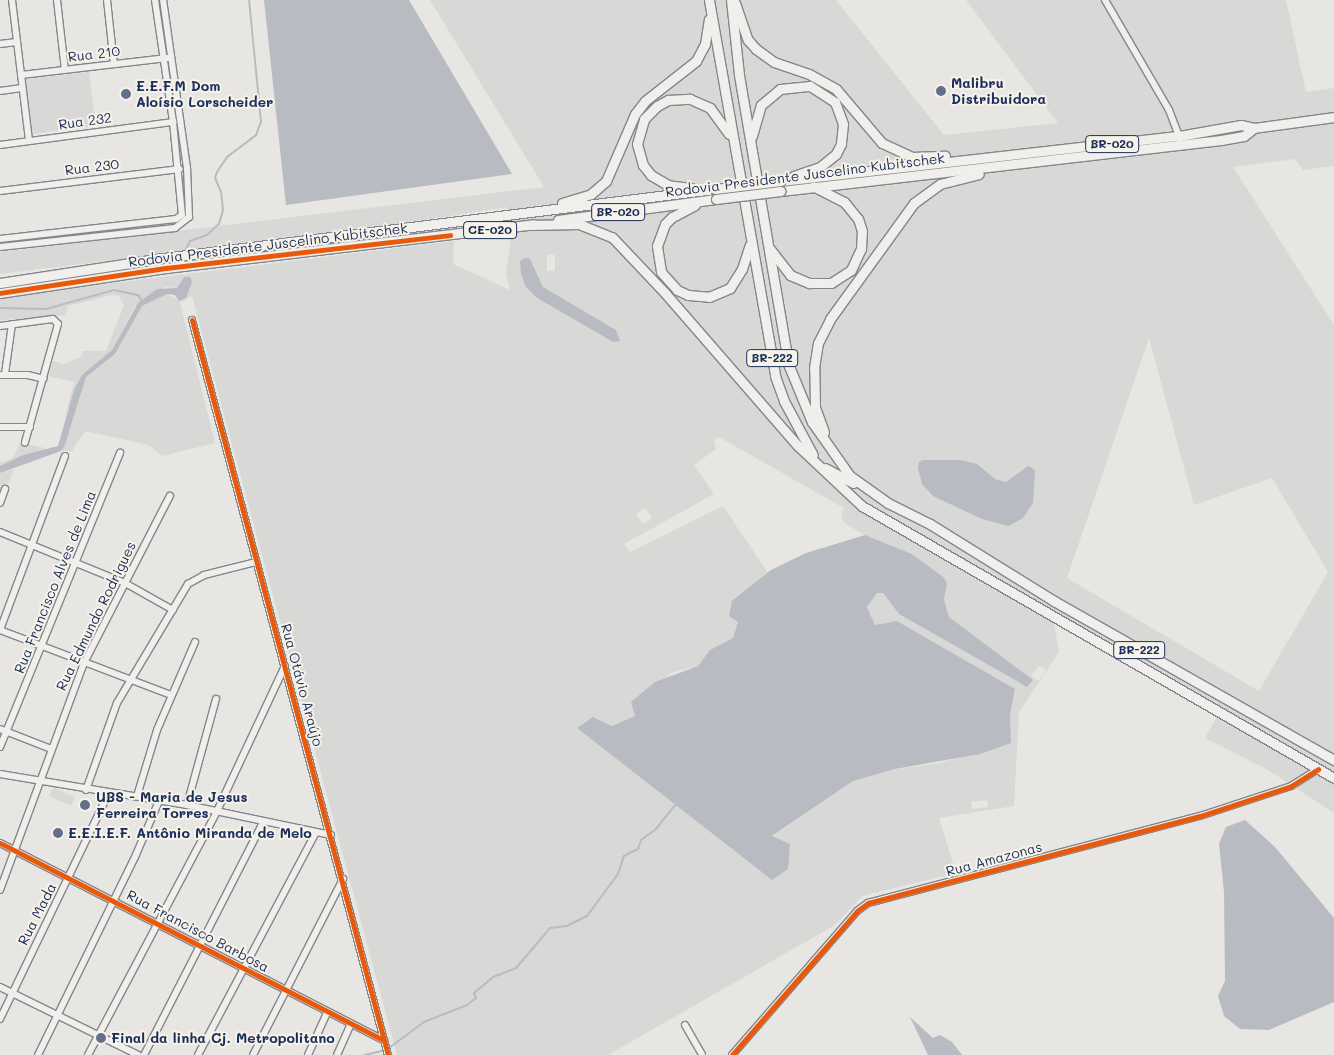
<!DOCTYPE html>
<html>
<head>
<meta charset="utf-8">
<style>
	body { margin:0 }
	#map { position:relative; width:1334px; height:1055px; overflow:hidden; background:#e8e6e2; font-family:Mali,sans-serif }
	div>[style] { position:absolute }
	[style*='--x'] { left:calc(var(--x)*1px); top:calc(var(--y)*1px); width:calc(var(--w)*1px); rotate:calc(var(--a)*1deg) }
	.green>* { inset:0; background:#d8d8d6 }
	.water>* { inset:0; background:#b8bbc2 }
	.stream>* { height:2px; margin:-1px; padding:0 1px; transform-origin:1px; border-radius:1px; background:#b8bbc2 }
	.roads { filter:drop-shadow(1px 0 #83868d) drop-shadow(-1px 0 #83868d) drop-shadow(0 1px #83868d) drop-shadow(0 -1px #83868d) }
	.minor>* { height:6px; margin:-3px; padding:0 3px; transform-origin:3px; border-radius:3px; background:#f0efeb }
	.highway>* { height:9px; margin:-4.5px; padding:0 4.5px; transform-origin:4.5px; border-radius:4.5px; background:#f0efeb }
	.bridges { filter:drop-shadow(1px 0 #83868d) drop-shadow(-1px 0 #83868d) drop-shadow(0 1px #83868d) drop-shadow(0 -1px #83868d) }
	.highway-bridge>* { height:9px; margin:-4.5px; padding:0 4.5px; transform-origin:4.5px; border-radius:4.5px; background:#f0efeb }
	.cycleway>* { height:5px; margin:-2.5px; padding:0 2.5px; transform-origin:2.5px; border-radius:2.5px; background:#e8590c }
	.dots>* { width:14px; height:14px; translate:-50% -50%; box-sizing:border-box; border:2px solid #f7f3e8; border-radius:50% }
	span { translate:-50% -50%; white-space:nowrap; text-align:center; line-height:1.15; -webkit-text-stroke:4px #f7f3e8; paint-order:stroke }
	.shield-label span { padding:1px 4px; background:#f7f3e8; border:1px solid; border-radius:4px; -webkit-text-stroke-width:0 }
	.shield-label { font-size:12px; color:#1b2f5e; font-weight:700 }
	.street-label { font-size:14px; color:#1b2f5e }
	.poi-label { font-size:14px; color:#1b2f5e; font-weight:700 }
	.left { translate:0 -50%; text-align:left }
</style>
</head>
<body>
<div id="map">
	<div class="green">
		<div style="clip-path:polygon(evenodd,430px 0,836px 0,944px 135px,1058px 123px,966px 0,1286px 0,1306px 92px,1334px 88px,1334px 166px,1303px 170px,1295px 159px,1233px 167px,1334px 325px,1334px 813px,1268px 770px,1205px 738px,1217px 717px,1054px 623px,1059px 652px,1019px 712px,1014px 806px,939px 818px,956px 873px,862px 896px,835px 925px,608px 1055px,397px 1055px,192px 296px,180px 302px,215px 443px,162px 456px,149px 445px,85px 431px,72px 451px,61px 451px,65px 445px,86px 377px,108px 360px,142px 306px,167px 294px,177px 299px,190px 288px,184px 277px,177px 288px,165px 287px,135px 306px,112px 350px,81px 377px,64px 420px,74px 382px,48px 376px,53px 361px,64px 364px,81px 357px,83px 351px,106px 351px,124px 305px,119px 296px,112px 295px,68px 306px,66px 315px,0 320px,0 297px,454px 241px,453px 264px,510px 290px,506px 273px,511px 238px,507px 207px,374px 228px,0 274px,0 252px,544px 187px,430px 0,547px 255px,555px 255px,555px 271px,547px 271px,547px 255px,430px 0,532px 264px,543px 287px,616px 330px,619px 341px,613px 342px,537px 298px,532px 264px,430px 0,1149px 338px,1194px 505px,1272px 478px,1328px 572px,1259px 691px,1067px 578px,1149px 338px,430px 0,719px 437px,844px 508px,841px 515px,844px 523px,865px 535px,912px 554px,947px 583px,944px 599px,949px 617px,985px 645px,1027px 687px,899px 614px,883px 593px,877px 593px,867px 607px,875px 625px,897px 621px,1015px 689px,1010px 715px,1011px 743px,936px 764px,895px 769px,853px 781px,772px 837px,593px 717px,612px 726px,635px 716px,670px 673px,698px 666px,710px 650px,733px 638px,738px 622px,768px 573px,723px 506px,630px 552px,624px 544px,714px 494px,694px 465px,716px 449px,714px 439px,719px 437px,430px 0,977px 464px,995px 479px,1006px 482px,1012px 480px,1022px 468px,982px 519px,977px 464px,430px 0,645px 508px,652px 518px,643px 524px,636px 514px,645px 508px,430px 0,1039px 666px,1046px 670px,1039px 681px,1031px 676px,1039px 666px,430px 0,987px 800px,988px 807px,972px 809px,971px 802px,987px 800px)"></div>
		<div style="clip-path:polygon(89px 72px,96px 126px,31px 134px,24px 79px)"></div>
		<div style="clip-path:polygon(20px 443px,45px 448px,0 466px,0 463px,13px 458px)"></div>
		<div style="clip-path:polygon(15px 469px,6px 487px,0 490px,0 473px)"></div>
		<div style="clip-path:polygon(53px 787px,75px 797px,71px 806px,49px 796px)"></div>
	</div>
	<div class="water">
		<div style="clip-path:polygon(264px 0,409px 0,512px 174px,286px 205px)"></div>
		<div style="clip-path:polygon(525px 258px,530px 259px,543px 287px,616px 330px,620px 341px,613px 342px,537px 298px,526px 287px,521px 274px,520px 261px)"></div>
		<div style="clip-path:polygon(184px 277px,190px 277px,192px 282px,186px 298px,179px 301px,175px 295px,167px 294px,142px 306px,115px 354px,86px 377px,65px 445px,61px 451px,0 473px,0 466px,23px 455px,58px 446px,74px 390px,82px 375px,112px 350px,138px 303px,157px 289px,177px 288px)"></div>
		<div style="clip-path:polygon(924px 460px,960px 460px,977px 464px,995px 479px,1006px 482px,1028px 466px,1035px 470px,1033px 503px,1023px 518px,1009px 526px,982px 519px,933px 496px,922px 484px,918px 468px,919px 462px)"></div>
		<div style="clip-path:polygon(865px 535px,912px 554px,943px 577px,947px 583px,944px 599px,949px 617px,1033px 680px,1027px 687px,899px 614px,883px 593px,877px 593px,867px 607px,875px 625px,897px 621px,1015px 689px,1010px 715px,1011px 743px,980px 754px,895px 769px,853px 781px,772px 836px,790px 844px,788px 869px,772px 880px,577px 728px,593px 717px,612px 726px,635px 716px,631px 702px,655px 682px,698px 666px,710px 650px,733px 638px,738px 622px,729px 616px,732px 601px,771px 570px,806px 553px)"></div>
		<div style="clip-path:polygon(1245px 820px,1275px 847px,1334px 918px,1334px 1002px,1269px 1030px,1240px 1029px,1224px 1016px,1218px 996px,1225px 981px,1224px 892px,1219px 844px,1226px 827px)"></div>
		<div style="clip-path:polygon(910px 1017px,933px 1038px,940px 1035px,952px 1042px,962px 1055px,928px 1055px)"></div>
	</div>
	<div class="stream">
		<div style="--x:185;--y:251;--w:11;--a:-63"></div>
		<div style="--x:190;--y:241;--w:18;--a:-19"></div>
		<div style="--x:207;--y:235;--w:16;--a:-43"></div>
		<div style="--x:219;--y:224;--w:15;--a:-74"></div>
		<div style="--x:223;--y:210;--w:18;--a:-96"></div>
		<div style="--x:221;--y:192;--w:15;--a:-113"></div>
		<div style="--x:215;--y:178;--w:6;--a:-72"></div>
		<div style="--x:217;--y:172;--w:18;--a:-56"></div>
		<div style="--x:227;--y:157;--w:36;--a:-37"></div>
		<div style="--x:256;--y:135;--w:14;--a:-69"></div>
		<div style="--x:261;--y:122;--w:123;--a:-95.6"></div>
		<div style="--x:0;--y:308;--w:46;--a:1.2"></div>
		<div style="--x:46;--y:309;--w:71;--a:-15.6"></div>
		<div style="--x:114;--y:290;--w:25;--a:12"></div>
		<div style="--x:138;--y:295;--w:7;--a:56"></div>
		<div style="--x:389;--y:1048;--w:44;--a:-36.6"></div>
		<div style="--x:424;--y:1022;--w:46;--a:-21.6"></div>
		<div style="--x:467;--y:1005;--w:11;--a:-38"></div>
		<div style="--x:476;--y:998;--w:5;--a:-112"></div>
		<div style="--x:474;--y:993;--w:25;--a:-40"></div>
		<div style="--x:493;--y:977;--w:25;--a:-21"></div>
		<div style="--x:516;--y:968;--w:52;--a:-49.6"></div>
		<div style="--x:550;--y:928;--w:17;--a:-7"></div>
		<div style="--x:567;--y:926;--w:22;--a:-27"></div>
		<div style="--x:587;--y:916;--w:52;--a:-53.6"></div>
		<div style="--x:618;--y:874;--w:19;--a:-72"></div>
		<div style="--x:624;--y:856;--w:16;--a:-27"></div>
		<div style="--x:638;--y:849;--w:9;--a:-72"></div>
		<div style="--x:641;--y:840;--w:17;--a:-36"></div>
		<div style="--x:655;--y:830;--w:33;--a:-51"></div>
		<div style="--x:365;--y:1055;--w:21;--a:-14"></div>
	</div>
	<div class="roads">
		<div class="minor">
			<div style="--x:12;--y:0;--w:142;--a:83.1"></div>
			<div style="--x:57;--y:0;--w:70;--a:83.5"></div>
			<div style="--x:107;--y:0;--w:64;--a:83.8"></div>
			<div style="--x:155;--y:0;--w:123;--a:81.6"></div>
			<div style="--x:173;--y:122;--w:93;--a:84.5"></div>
			<div style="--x:1105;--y:0;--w:127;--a:59.8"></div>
			<div style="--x:1169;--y:110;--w:28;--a:69"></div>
			<div style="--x:0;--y:44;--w:17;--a:-7"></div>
			<div style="--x:21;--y:75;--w:147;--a:-6.6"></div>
			<div style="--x:0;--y:91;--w:22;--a:-8"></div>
			<div style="--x:0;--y:145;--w:175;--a:-7.6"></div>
			<div style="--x:0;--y:191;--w:181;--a:-7"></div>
			<div style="--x:0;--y:239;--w:177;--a:-6.5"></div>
			<div style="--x:176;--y:219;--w:7;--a:-34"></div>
			<div style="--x:0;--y:247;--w:176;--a:-6.2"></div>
			<div style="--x:175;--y:228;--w:18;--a:-38"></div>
			<div style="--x:189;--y:217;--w:49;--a:-92.3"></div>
			<div style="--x:187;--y:168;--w:170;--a:-98.1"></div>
			<div style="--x:192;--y:320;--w:761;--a:75.07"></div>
			<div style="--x:0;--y:326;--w:53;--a:-7.5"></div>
			<div style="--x:53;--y:319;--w:7;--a:45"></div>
			<div style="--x:58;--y:324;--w:123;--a:105.6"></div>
			<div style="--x:5;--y:374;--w:50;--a:-82"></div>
			<div style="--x:0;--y:375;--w:28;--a:0"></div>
			<div style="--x:28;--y:375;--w:16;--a:14"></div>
			<div style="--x:0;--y:427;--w:30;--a:0"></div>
			<div style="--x:65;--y:456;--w:186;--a:110.5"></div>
			<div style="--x:0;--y:630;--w:183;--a:20.8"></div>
			<div style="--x:0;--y:503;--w:15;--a:-70"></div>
			<div style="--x:0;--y:532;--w:135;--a:22.2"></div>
			<div style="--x:125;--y:583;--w:55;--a:29.4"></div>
			<div style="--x:0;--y:729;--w:55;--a:21.4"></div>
			<div style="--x:0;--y:747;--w:318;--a:-67.8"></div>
			<div style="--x:0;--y:774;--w:190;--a:9.4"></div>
			<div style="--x:187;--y:805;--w:147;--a:11.8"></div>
			<div style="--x:86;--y:790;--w:92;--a:-70.4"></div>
			<div style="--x:117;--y:703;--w:139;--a:-59.2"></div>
			<div style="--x:188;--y:584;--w:18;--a:-29"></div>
			<div style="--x:204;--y:575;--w:54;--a:-14"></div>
			<div style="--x:137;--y:796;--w:69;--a:-73.1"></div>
			<div style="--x:157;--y:730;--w:96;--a:-66.6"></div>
			<div style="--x:187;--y:805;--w:110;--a:-74.7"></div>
			<div style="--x:0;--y:843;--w:432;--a:27.2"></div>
			<div style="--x:0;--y:890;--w:242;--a:-69.7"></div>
			<div style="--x:84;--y:663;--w:188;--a:-62.8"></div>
			<div style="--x:0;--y:987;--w:154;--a:26.2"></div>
			<div style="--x:0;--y:1019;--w:251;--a:-64.3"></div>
			<div style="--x:685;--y:1025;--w:34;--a:60"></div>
			<div style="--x:38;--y:1055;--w:220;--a:-63.9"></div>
			<div style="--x:135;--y:857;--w:61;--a:-66.8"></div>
			<div style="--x:88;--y:1055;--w:276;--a:-62.1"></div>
			<div style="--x:217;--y:811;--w:160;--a:-64.9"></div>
			<div style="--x:144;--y:1055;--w:263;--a:-62.9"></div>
			<div style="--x:198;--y:1055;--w:252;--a:-62.1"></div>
			<div style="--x:253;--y:1055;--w:198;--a:-62.9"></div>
			<div style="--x:308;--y:1055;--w:46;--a:-65.7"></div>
			<div style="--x:337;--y:1055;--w:34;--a:-66"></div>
			<div style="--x:732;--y:1055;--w:191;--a:-49"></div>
			<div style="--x:857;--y:911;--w:14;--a:-36"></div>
			<div style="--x:868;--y:903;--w:343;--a:-14.7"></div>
			<div style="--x:1200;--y:816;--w:96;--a:-18.2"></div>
			<div style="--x:1291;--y:786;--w:32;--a:-32"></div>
		</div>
		<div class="highway">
			<div style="--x:709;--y:0;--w:382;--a:80"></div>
			<div style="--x:775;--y:376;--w:27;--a:70"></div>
			<div style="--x:784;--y:401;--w:61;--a:61.8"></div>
			<div style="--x:731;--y:0;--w:75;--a:83.9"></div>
			<div style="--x:739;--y:75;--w:295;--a:80.3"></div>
			<div style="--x:789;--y:366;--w:61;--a:67.7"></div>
			<div style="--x:812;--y:422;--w:66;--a:54.9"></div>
			<div style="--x:850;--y:476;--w:47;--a:35.4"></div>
			<div style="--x:888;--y:503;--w:47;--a:26.6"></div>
			<div style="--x:930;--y:524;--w:146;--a:31.8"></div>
			<div style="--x:1054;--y:601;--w:322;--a:29.6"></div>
			<div style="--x:735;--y:3;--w:39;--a:71"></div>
			<div style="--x:748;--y:40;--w:12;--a:48"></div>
			<div style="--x:756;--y:49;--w:22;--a:36"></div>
			<div style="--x:774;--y:62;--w:37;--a:19"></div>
			<div style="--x:809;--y:74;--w:31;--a:29"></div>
			<div style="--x:836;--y:89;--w:71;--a:49.6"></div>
			<div style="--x:882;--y:143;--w:33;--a:25"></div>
			<div style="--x:912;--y:157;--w:33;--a:-2"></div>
			<div style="--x:752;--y:136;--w:32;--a:-74"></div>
			<div style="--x:761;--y:105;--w:25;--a:-40"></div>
			<div style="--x:780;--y:89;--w:30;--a:-6"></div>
			<div style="--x:810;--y:86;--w:30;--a:33"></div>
			<div style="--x:835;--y:102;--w:23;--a:70"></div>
			<div style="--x:843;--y:124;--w:20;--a:96"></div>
			<div style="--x:841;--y:144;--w:11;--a:117"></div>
			<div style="--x:836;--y:154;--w:21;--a:141"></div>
			<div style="--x:820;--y:167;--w:28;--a:161"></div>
			<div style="--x:781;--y:181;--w:401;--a:-6.5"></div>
			<div style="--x:1179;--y:136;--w:63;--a:-10.1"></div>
			<div style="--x:1241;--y:125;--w:13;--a:13"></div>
			<div style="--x:1254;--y:128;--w:81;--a:-7.8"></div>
			<div style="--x:691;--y:188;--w:23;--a:-173"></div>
			<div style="--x:668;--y:185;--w:20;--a:-150"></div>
			<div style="--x:651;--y:175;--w:13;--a:-129"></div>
			<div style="--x:643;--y:165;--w:22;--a:-106"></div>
			<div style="--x:637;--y:144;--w:26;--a:-74"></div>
			<div style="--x:644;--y:119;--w:18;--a:-45"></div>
			<div style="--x:657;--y:106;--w:13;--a:-29"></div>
			<div style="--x:668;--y:100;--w:22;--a:-3"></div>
			<div style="--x:690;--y:99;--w:22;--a:24"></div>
			<div style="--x:710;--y:108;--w:32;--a:54"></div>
			<div style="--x:781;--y:191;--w:443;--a:-6.6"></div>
			<div style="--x:1221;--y:140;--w:23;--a:-10"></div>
			<div style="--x:1244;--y:136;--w:13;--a:-39"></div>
			<div style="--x:562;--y:203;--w:30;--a:-17"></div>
			<div style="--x:591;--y:194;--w:20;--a:-41"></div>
			<div style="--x:606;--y:181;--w:73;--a:-66.6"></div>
			<div style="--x:635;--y:114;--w:16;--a:-52"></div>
			<div style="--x:645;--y:101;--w:65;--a:-38.1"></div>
			<div style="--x:696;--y:61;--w:19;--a:-62"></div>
			<div style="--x:705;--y:44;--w:25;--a:-81"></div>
			<div style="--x:695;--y:205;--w:26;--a:152"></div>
			<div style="--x:672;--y:217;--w:10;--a:135"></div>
			<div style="--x:665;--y:224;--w:23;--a:110"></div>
			<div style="--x:657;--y:246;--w:26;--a:81"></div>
			<div style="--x:661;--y:272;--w:24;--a:48"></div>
			<div style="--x:677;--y:290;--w:12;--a:24"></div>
			<div style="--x:688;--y:295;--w:21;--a:5"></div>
			<div style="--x:709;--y:297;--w:23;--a:-23"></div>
			<div style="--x:730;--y:288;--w:22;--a:-58"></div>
			<div style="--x:742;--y:269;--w:25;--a:-72"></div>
			<div style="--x:558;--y:220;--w:159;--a:-7.6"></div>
			<div style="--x:529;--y:225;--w:50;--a:-1.1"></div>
			<div style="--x:579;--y:224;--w:35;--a:22"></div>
			<div style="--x:612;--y:237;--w:77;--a:46.6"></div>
			<div style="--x:665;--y:293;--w:203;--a:49"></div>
			<div style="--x:798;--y:446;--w:88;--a:43.2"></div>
			<div style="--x:862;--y:506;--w:545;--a:29.95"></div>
			<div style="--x:770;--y:249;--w:33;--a:52"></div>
			<div style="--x:790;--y:275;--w:21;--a:23"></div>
			<div style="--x:809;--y:283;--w:22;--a:0"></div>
			<div style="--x:831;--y:283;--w:24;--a:-33"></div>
			<div style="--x:851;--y:270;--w:23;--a:-65"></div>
			<div style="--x:861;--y:249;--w:18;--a:-87"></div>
			<div style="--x:862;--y:231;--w:13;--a:-108"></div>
			<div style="--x:858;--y:219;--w:22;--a:-129"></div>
			<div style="--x:844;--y:202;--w:34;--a:-153"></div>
			<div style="--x:0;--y:283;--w:165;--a:-8.7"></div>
			<div style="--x:163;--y:258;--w:556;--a:-7.13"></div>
			<div style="--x:0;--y:293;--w:168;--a:-8.6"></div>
			<div style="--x:166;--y:268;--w:370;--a:-6.8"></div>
			<div style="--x:824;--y:432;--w:27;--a:-110"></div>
			<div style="--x:815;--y:407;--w:39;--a:-91"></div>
			<div style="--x:814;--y:368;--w:25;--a:-81"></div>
			<div style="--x:818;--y:343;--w:27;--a:-63"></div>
			<div style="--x:830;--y:319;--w:143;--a:-54.1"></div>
			<div style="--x:914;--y:203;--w:32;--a:-36"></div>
			<div style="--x:940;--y:184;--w:40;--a:-14.4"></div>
			<div style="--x:825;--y:468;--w:32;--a:28"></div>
		</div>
	</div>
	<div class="bridges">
		<div class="highway-bridge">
			<div style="--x:715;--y:189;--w:66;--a:-6.9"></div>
			<div style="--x:716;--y:199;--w:65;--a:-7"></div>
		</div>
	</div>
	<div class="cycleway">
		<div style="--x:0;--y:293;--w:168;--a:-8.6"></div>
		<div style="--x:166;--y:268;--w:286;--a:-6.6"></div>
		<div style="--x:192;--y:320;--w:761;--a:75.07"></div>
		<div style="--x:0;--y:843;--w:432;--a:27.2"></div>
		<div style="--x:732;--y:1055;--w:191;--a:-49"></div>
		<div style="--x:857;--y:911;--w:14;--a:-36"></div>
		<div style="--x:868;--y:903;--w:343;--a:-14.7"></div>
		<div style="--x:1200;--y:816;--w:96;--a:-18.2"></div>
		<div style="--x:1291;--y:786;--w:32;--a:-32"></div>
	</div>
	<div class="dots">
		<div style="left:941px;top:91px;background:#636f8c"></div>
		<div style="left:126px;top:94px;background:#636f8c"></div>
		<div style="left:85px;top:805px;background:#636f8c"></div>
		<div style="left:58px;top:833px;background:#636f8c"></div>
		<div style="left:101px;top:1038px;background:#636f8c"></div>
	</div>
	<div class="shield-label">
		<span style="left:1112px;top:144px">BR-020</span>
		<span style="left:618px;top:212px">BR-020</span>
		<span style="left:490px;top:230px">CE-020</span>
		<span style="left:772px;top:358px">BR-222</span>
		<span style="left:1139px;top:650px">BR-222</span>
	</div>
	<div class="street-label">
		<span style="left:94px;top:54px;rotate:-7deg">Rua 210</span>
		<span style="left:85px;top:121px;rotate:-8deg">Rua 232</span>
		<span style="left:92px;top:167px;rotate:-7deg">Rua 230</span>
		<span style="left:805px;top:175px;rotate:-7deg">Rodovia Presidente Juscelino Kubitschek</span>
		<span style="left:268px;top:245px;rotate:-7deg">Rodovia Presidente Juscelino Kubitschek</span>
		<span style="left:55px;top:582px;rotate:-68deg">Rua Francisco Alves de Lima</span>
		<span style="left:96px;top:616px;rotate:-64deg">Rua Edmundo Rodrigues</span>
		<span style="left:302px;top:685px;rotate:75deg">Rua Otávio Araújo</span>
		<span style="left:994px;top:859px;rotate:-15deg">Rua Amazonas</span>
		<span style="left:37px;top:914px;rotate:-63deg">Rua Mada</span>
		<span style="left:198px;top:931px;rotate:28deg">Rua Francisco Barbosa</span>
	</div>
	<div class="poi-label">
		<span class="left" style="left:951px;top:91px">Malibru<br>Distribuidora</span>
		<span class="left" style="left:136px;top:94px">E.E.F.M Dom<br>Aloísio Lorscheider</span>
		<span class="left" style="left:96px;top:805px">UBS - Maria de Jesus<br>Ferreira Torres</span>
		<span class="left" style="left:68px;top:833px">E.E.I.E.F. Antônio Miranda de Melo</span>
		<span class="left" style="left:111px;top:1038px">Final da linha Cj. Metropolitano</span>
	</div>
</div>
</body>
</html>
